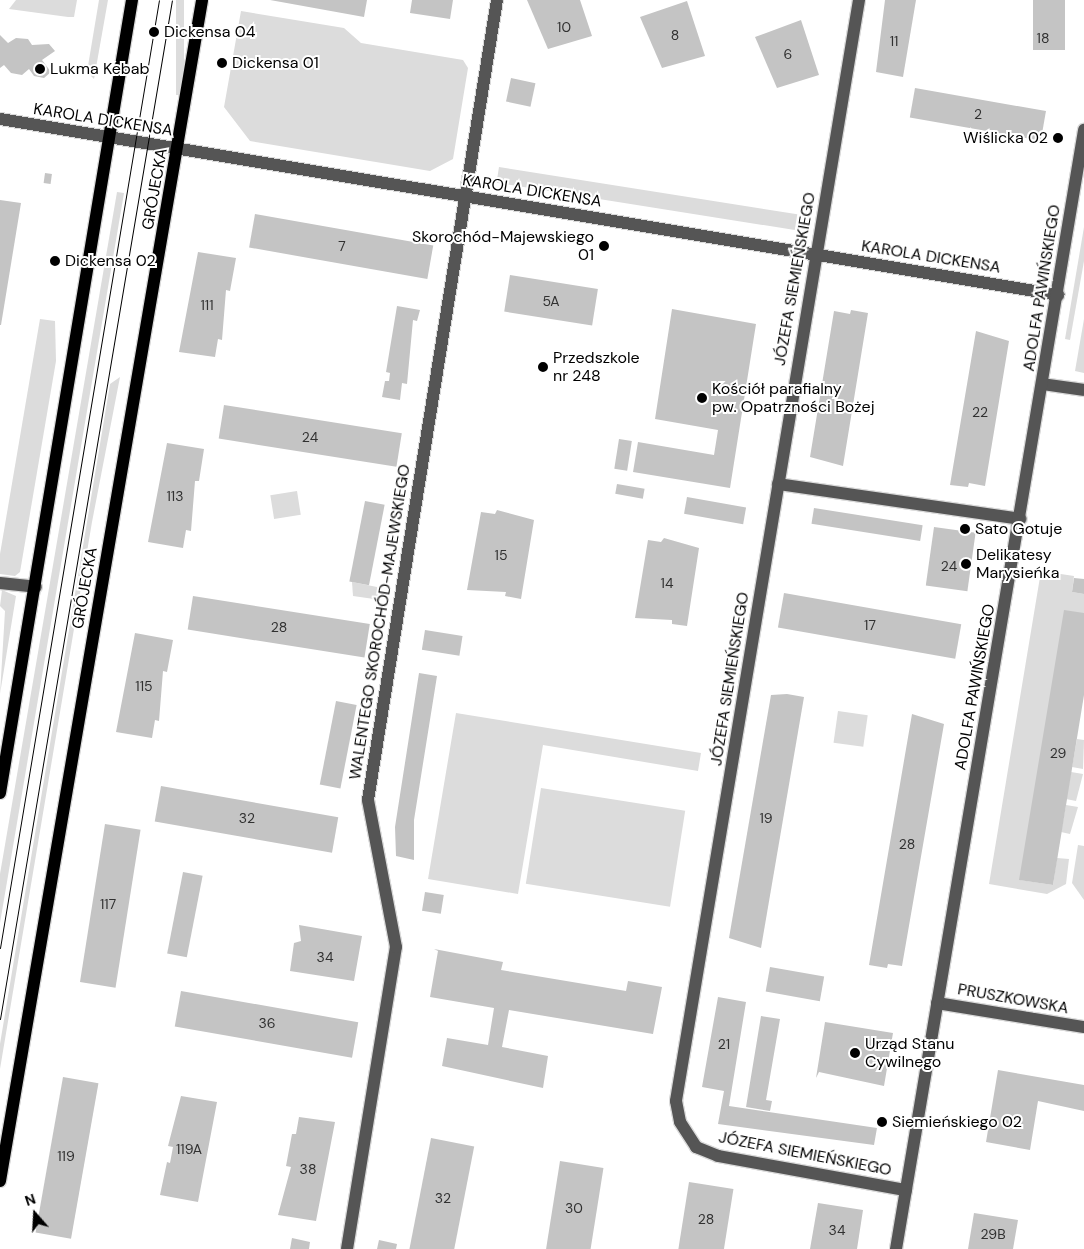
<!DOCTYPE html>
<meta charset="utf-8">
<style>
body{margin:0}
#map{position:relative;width:1084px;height:1249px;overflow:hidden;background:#fff;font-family:"DM Sans",sans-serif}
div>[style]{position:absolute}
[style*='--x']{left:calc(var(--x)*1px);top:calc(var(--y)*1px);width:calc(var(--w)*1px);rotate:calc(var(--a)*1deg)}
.green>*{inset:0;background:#dcdcdc;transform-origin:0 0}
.building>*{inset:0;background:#c4c4c4;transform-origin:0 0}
.roads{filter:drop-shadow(1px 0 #dbdbdb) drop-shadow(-1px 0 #dbdbdb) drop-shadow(0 1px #dbdbdb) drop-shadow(0 -1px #dbdbdb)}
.minor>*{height:12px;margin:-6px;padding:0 6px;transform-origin:6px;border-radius:6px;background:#555}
.major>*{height:12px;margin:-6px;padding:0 6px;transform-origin:6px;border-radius:6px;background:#000}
.tram>*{height:1px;margin:-0.5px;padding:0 0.5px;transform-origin:0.5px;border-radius:0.5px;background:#000}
.dots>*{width:14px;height:14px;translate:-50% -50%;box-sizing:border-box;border:2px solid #fff;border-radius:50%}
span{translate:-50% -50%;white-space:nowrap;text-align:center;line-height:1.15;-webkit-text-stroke:4px #fff;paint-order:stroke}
.number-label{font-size:14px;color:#313131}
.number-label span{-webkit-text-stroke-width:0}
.poi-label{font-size:16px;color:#000}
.left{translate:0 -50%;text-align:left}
.right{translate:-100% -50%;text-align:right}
.street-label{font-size:16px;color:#000}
.north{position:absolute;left:10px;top:1189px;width:50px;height:50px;-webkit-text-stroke:4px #fff;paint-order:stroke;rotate:341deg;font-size:14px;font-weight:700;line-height:20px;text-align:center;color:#000}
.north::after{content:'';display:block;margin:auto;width:18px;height:22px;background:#000;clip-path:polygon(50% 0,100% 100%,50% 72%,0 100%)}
</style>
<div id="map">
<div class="green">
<div style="clip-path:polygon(16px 0,77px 0,74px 17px,68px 17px,9px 9px)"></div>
<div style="clip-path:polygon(99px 0,108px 0,94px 79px,87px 72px)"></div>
<div style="left:176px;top:0;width:8px;height:95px"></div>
<div style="clip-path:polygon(241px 11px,344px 28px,361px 43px,463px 60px,468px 68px,453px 159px,430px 171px,250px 141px,224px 107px)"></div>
<div style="left:499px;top:167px;width:302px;height:16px;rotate:9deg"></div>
<div style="clip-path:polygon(117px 192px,124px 193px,0 923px,0 874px)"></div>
<div style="clip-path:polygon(1084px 227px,1084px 261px,1070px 340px,1065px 339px)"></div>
<div style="clip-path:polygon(40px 319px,55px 321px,56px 361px,20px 572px,15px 576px,0 574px,0 554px)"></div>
<div style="clip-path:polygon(1084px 319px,1084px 373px,1075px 371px)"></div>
<div style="clip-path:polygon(120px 377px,92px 522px,0 1069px,0 1044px,110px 384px)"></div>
<div style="left:297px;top:491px;width:24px;height:27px;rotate:81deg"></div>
<div style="clip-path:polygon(1041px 571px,1074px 576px,1072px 592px,1084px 594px,1084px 613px,1020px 880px,1053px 885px,1057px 858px,1069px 859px,1066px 884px,1047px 894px,989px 884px)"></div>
<div style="clip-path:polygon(352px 582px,377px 587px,380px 595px,374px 599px,353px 596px)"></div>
<div style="clip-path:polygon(2px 590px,16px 596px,0 694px,5px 611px,0 606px)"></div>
<div style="left:838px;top:711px;width:30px;height:32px;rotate:8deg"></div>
<div style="clip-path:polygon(456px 713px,701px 753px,698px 771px,543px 745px,518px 894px,428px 879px)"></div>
<div style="clip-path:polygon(1077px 739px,1084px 740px,1083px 769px,1072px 767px)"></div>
<div style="clip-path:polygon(1071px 772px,1083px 774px,1076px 801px,1066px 799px)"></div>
<div style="left:541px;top:788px;width:146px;height:97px;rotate:9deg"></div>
<div style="clip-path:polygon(1066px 805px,1078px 807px,1070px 834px,1061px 832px)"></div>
<div style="clip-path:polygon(1078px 845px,1084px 846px,1084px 900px,1072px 883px)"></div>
</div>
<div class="building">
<div style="clip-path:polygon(270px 0,367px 0,364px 17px)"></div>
<div style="clip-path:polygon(412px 0,453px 0,450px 19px,410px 13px)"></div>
<div style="clip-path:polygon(527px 0,580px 0,592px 36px,548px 49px)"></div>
<div style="clip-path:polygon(885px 0,916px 0,903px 77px,876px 72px)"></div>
<div style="left:1033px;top:0;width:32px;height:50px"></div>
<div style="clip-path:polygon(687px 1px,705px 56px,662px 68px,640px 17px)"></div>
<div style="clip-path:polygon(801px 20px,819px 75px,777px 88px,755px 37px)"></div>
<div style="clip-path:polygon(0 35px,8px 43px,16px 38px,28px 39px,32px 45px,49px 44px,55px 51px,42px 60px,51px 72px,44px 78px,34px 76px,29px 69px,22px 75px,11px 73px,4px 65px,0 68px)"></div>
<div style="left:511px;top:78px;width:25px;height:24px;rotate:12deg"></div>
<div style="left:915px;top:88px;width:133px;height:30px;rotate:10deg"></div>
<div style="left:45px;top:173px;width:7px;height:10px;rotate:8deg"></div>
<div style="clip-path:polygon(0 200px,21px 203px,1px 325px,0 325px)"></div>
<div style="left:255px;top:214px;width:181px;height:34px;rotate:10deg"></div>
<div style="clip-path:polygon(198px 252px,236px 258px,230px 291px,226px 290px,222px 340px,218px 339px,215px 357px,179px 352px)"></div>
<div style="left:510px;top:275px;width:89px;height:37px;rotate:9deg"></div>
<div style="clip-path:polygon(397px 306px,420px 310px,417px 321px,413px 320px,407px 384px,402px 383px,400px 400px,382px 397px,385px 381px,389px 381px,390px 373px,386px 372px)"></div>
<div style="clip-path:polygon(672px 309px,756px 324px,730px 488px,633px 472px,638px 442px,714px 455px,718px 430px,655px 419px)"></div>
<div style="clip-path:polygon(851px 310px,868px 313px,843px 466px,810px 457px,834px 311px,850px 314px)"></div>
<div style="clip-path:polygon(976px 331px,1009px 341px,985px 486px,969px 483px,968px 487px,950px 485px)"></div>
<div style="left:224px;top:405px;width:180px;height:34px;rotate:9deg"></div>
<div style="left:619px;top:439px;width:13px;height:30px;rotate:9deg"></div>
<div style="clip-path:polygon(167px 443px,204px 449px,199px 481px,195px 481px,191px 531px,186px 530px,183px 548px,148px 542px)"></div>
<div style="left:617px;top:484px;width:28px;height:10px;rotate:10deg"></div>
<div style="left:687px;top:497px;width:60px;height:17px;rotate:10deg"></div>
<div style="left:365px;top:501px;width:20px;height:82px;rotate:11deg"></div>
<div style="left:814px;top:508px;width:110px;height:16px;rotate:9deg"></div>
<div style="clip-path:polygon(497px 510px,534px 520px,521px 599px,505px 596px,506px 592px,467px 590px,481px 512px,495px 514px)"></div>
<div style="left:934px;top:527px;width:42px;height:59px;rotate:8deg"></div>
<div style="clip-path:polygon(664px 538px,699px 548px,687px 626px,672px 624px,672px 620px,635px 618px,648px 540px,661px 542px)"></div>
<div style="clip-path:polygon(1074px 578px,1084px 579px,1084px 594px,1072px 592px)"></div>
<div style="left:784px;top:593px;width:180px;height:35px;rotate:10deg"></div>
<div style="left:193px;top:596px;width:179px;height:34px;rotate:9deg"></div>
<div style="clip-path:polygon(1064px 610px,1084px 613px,1084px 695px,1053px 885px,1019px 880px)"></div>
<div style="left:425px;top:630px;width:38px;height:20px;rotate:9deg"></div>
<div style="clip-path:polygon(135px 633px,173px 640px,167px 672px,163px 671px,159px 721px,155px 720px,152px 738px,116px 732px)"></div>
<div style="clip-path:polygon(419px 673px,437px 676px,414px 820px,414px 860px,396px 856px,395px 827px)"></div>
<div style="clip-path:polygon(787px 694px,804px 697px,761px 948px,729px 938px,771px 695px)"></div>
<div style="left:336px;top:701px;width:21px;height:85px;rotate:11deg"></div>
<div style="clip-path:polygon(912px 714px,944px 724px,902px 966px,888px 964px,887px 968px,869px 965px)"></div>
<div style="left:161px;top:786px;width:180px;height:36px;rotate:10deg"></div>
<div style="left:105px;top:824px;width:36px;height:160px;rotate:9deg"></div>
<div style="left:183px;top:872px;width:20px;height:83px;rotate:11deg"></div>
<div style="left:425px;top:892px;width:19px;height:19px;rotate:9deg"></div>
<div style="clip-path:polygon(299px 925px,362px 936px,354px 981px,290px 971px,294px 943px,301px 941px)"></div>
<div style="clip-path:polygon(434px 949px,503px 962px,501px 970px,626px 991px,628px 981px,662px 987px,653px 1034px,509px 1010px,502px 1047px,548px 1056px,543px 1088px,442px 1066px,447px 1038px,488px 1045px,494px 1008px,430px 997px,438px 951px)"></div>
<div style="left:770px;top:967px;width:55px;height:25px;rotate:10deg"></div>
<div style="left:181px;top:991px;width:180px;height:36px;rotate:10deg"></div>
<div style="clip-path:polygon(718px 997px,746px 1002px,729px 1106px,877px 1128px,874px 1145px,718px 1124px,724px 1091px,702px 1087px)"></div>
<div style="clip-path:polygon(761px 1016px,780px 1019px,766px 1100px,772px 1101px,770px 1111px,746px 1107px)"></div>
<div style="clip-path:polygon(825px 1022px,893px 1033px,884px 1086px,819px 1072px,816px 1078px)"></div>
<div style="clip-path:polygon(998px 1070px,1084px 1085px,1084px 1111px,1038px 1101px,1030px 1150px,986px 1142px)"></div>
<div style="left:63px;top:1077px;width:36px;height:158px;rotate:10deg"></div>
<div style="clip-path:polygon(181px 1096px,217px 1102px,198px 1202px,160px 1195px,167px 1162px,170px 1163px,173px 1147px,168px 1146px)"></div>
<div style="clip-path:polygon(299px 1117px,335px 1122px,316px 1221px,278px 1215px,291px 1167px,286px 1166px,292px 1134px,296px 1134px)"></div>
<div style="left:431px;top:1138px;width:44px;height:113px;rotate:11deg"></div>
<div style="left:560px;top:1161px;width:44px;height:89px;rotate:9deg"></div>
<div style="left:689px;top:1182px;width:45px;height:68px;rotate:9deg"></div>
<div style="clip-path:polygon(818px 1203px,863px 1210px,857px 1249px,810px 1249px)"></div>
<div style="clip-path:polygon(974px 1213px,1018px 1220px,1013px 1249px,968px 1249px)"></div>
<div style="clip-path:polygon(292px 1238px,310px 1242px,309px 1249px,290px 1249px)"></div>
<div style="clip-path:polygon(379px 1240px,397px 1244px,396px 1249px,377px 1249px)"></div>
</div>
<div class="roads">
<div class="minor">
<div style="--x:859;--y:0;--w:1116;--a:99.44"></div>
<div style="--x:676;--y:1101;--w:21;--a:79"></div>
<div style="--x:680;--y:1122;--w:30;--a:57"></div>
<div style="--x:696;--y:1147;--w:24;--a:22"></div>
<div style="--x:718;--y:1156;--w:191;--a:10.3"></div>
<div style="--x:0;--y:119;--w:1073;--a:9.44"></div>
<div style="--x:1042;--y:384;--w:42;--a:8.1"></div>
<div style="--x:778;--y:484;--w:245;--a:8.2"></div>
<div style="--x:0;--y:583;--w:36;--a:6"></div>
<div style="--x:937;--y:1003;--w:149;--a:9.3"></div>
<div style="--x:347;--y:1249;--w:306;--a:-80.8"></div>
<div style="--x:396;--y:947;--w:150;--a:-100.8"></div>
<div style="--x:368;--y:800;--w:810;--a:-80.84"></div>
<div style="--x:896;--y:1249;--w:1135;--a:-80.46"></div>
</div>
<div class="major">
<div style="--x:0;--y:793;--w:804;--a:-80.55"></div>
<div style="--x:0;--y:1181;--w:1198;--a:-80.29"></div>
</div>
</div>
<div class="tram">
<div style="--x:0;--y:948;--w:961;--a:-80.48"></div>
<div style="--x:0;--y:1019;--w:1033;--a:-80.42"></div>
</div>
<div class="dots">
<div style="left:154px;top:32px;background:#000"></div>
<div style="left:222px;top:63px;background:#000"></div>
<div style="left:40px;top:69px;background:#000"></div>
<div style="left:1058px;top:138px;background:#000"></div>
<div style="left:604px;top:246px;background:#000"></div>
<div style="left:55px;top:261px;background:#000"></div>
<div style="left:543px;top:367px;background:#000"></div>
<div style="left:702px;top:398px;background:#000"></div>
<div style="left:965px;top:529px;background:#000"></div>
<div style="left:966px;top:564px;background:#000"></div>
<div style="left:855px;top:1053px;background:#000"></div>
<div style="left:882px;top:1122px;background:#000"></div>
</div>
<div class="number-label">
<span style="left:564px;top:27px">10</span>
<span style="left:675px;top:35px">8</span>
<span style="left:1043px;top:38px">18</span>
<span style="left:894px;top:41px">11</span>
<span style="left:788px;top:54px">6</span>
<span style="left:978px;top:114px">2</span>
<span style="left:342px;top:246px">7</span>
<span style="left:551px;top:301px">5A</span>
<span style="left:207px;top:305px">111</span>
<span style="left:980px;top:412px">22</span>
<span style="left:310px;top:437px">24</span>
<span style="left:175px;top:496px">113</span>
<span style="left:501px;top:555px">15</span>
<span style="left:949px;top:566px">24</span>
<span style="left:667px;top:583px">14</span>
<span style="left:870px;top:625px">17</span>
<span style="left:279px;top:627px">28</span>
<span style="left:144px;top:686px">115</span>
<span style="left:1058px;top:753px">29</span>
<span style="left:247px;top:818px">32</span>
<span style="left:766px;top:818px">19</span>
<span style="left:907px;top:844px">28</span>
<span style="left:108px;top:904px">117</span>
<span style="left:325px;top:957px">34</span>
<span style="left:267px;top:1023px">36</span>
<span style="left:724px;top:1044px">21</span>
<span style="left:189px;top:1149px">119A</span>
<span style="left:66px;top:1156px">119</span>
<span style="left:308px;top:1169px">38</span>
<span style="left:443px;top:1198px">32</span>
<span style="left:574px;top:1208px">30</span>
<span style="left:706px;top:1219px">28</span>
<span style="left:837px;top:1230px">34</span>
<span style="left:993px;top:1234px">29B</span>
</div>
<div class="poi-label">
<span class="left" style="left:164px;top:32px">Dickensa 04</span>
<span class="left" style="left:232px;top:63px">Dickensa 01</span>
<span class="left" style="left:50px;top:69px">Lukma Kebab</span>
<span class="right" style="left:1048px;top:138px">Wiślicka 02</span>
<span class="right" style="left:594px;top:246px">Skorochód-Majewskiego<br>01</span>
<span class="left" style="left:65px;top:261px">Dickensa 02</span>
<span class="left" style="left:553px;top:367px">Przedszkole<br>nr 248</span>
<span class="left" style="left:712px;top:398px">Kościół parafialny<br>pw. Opatrzności Bożej</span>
<span class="left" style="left:975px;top:529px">Sato Gotuje</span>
<span class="left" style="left:976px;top:564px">Delikatesy<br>Marysieńka</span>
<span class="left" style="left:865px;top:1053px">Urząd Stanu<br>Cywilnego</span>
<span class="left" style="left:892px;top:1122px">Siemieńskiego 02</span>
</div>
<div class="street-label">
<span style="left:103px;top:120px;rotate:9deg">KAROLA DICKENSA</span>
<span style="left:155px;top:189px;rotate:-80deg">GRÓJECKA</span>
<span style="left:532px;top:191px;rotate:9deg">KAROLA DICKENSA</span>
<span style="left:931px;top:257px;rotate:9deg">KAROLA DICKENSA</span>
<span style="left:795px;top:279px;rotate:-80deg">JÓZEFA SIEMIEŃSKIEGO</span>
<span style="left:1042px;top:288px;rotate:-81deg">ADOLFA PAWIŃSKIEGO</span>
<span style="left:85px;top:588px;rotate:-80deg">GRÓJECKA</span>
<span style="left:380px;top:622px;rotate:-81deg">WALENTEGO SKOROCHÓD-MAJEWSKIEGO</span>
<span style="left:730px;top:679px;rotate:-81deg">JÓZEFA SIEMIEŃSKIEGO</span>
<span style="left:975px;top:687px;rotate:-80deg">ADOLFA PAWIŃSKIEGO</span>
<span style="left:1013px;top:999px;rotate:10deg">PRUSZKOWSKA</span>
<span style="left:805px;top:1154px;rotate:11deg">JÓZEFA SIEMIEŃSKIEGO</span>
</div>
<div class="north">N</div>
</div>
